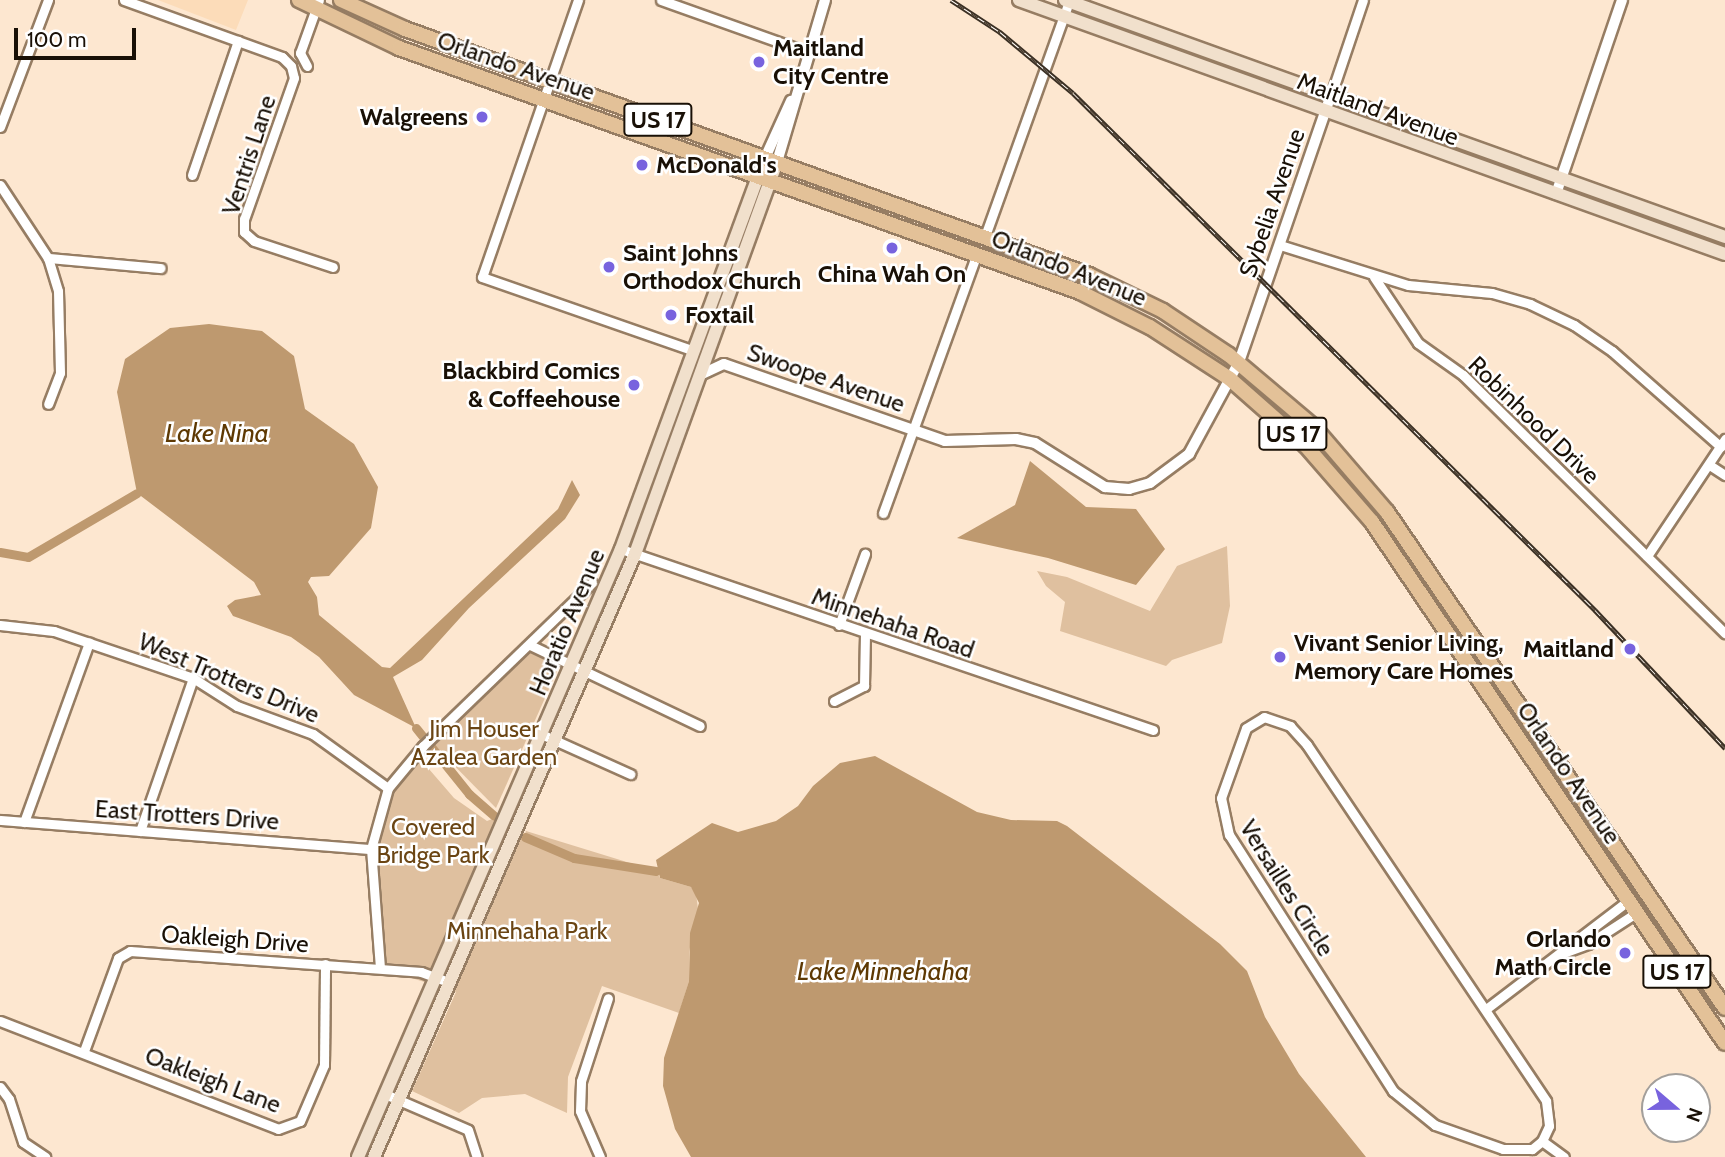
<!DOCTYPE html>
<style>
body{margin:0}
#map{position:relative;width:1725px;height:1157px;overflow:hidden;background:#fde7d0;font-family:Cabin,sans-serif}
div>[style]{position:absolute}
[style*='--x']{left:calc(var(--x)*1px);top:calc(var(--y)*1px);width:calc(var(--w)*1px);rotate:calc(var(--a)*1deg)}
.built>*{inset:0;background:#fcdcb9}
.green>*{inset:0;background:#dfc09f}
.water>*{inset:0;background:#be996f}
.canal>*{height:9px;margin:-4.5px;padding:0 4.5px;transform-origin:4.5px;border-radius:4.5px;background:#be996f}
.roads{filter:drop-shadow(2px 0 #967d63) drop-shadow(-2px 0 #967d63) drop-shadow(0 2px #967d63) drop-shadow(0 -2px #967d63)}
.minor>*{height:9px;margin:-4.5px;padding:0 4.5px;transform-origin:4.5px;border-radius:4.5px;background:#fff}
.tertiary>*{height:10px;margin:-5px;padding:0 5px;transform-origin:5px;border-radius:5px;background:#fff}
.secondary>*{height:12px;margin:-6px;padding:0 6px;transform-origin:6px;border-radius:6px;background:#f1e0cc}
.primary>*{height:14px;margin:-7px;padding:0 7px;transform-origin:7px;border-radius:7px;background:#e3c198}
.rail>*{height:5px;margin-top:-2.5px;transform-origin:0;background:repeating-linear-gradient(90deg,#fff 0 8px,#3b3024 0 16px);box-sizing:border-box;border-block:2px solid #3b3024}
.dots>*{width:19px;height:19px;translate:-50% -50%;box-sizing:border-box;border:4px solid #fff;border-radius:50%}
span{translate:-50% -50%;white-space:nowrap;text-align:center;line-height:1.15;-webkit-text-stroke:5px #fff;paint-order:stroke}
.shield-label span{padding:2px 5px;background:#fff;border:2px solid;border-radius:5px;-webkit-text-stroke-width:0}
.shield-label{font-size:23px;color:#191006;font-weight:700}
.poi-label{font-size:24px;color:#191006;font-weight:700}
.left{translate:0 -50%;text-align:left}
.right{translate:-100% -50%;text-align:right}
.street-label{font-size:24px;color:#191006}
.park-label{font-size:24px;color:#6b4513}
.water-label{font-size:26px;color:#5e3903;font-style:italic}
.north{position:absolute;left:1641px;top:1073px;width:70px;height:70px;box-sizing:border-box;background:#fff;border:2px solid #a39f9b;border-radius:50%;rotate:110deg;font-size:19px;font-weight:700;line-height:28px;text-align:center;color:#191006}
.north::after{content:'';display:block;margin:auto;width:24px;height:32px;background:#7863de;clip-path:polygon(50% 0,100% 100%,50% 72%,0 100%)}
.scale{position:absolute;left:14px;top:28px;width:122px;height:32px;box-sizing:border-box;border:4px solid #191006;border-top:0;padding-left:9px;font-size:21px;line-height:24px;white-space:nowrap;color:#191006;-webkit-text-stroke:5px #fff;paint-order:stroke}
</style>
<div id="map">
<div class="built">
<div style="clip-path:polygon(158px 0,248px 0,236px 30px)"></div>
</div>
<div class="green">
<div style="clip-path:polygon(1227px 546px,1230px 606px,1222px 643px,1172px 660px,1166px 666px,1060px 631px,1065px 602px,1046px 586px,1037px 571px,1067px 577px,1150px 611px,1177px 566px)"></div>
<div style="clip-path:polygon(530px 649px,561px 662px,496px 808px,431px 742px)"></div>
<div style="clip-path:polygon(416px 754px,454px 798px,487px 821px,492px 819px,524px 837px,526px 831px,656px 871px,660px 878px,691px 887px,696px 893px,698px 909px,689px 952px,689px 981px,679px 1013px,602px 986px,568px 1077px,567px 1113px,525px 1094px,482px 1098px,459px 1113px,412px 1091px,456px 992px,380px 968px,371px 860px,382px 800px)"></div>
</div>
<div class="water">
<div style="clip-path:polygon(209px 324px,262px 331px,294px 356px,305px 409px,354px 444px,378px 487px,371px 528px,329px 576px,311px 577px,308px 582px,317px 597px,319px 615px,382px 667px,390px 668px,558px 509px,572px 480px,580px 495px,565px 519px,469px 608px,422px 660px,393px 677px,416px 728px,354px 695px,319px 657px,291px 637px,233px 616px,227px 606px,235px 600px,261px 595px,254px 582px,137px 493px,117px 392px,125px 359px,170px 328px)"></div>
<div style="clip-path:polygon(1030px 461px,1086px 507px,1136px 509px,1165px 549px,1136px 585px,1048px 558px,957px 538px,1015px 505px)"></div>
<div style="clip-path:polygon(875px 756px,977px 812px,1011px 820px,1057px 821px,1067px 826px,1220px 944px,1247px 971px,1265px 1017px,1299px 1074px,1366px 1157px,691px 1157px,675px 1129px,663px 1086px,664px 1058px,689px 981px,690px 933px,699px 903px,691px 887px,660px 878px,656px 860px,712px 823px,738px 832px,776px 821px,798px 806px,813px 786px,840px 763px)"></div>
</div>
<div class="canal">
<div style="--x:0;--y:552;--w:28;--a:10"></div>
<div style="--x:28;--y:557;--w:126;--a:-30.4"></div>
<div style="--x:416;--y:728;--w:85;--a:51.2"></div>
<div style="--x:469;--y:794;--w:33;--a:41"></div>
<div style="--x:525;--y:837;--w:53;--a:23.2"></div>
<div style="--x:574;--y:858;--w:83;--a:9"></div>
</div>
<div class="roads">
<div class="minor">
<div style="--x:124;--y:0;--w:168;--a:19.8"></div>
<div style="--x:282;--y:57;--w:13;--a:45"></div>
<div style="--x:291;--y:66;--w:12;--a:76"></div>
<div style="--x:294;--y:78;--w:150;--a:109.5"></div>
<div style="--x:244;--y:219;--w:13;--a:90"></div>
<div style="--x:244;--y:232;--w:13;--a:42"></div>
<div style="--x:254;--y:241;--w:83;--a:18.2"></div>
<div style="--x:578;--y:0;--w:293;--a:109.1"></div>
<div style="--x:482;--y:277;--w:222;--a:19.2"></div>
<div style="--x:661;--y:0;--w:155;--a:19.6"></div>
<div style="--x:307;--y:66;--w:15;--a:-118"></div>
<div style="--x:300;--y:53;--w:56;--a:-70.3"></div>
<div style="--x:1330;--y:98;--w:103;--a:-71.4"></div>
<div style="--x:0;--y:127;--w:136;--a:-69.3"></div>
<div style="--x:192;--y:175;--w:142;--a:-71.1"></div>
<div style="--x:0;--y:185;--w:87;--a:56.7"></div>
<div style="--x:48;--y:258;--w:34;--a:73"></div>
<div style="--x:58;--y:291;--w:82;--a:88.6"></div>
<div style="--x:60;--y:373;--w:33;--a:111"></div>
<div style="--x:985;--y:236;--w:250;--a:-70.3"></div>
<div style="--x:1280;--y:245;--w:134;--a:17.4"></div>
<div style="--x:1408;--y:285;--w:84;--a:5.4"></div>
<div style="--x:1492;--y:293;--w:40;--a:16"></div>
<div style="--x:1530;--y:304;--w:49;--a:25.5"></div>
<div style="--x:1574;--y:325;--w:46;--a:34.4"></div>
<div style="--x:1612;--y:351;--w:145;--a:41.4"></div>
<div style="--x:48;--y:258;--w:113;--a:5.1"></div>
<div style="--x:1374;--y:277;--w:79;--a:56.3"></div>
<div style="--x:1418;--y:343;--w:55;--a:35.4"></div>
<div style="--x:1463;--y:375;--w:368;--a:44.6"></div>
<div style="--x:1711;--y:466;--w:17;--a:33"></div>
<div style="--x:883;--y:513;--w:276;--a:-70.1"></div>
<div style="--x:621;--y:549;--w:562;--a:18.79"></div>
<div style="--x:1647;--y:556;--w:141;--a:-56.3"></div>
<div style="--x:0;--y:625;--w:54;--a:6.3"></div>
<div style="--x:54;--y:631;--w:147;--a:18.7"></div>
<div style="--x:193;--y:678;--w:52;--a:32.5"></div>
<div style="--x:237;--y:706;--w:81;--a:20.2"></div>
<div style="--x:313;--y:734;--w:92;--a:35.8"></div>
<div style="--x:839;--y:625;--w:76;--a:-69.9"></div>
<div style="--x:530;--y:645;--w:188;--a:25.5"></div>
<div style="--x:834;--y:701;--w:34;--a:-27"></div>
<div style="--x:864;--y:686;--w:51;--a:-88.9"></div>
<div style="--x:1264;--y:717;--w:28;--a:19"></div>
<div style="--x:1290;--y:726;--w:25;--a:48"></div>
<div style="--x:1307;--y:745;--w:429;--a:56.1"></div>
<div style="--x:1546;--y:1101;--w:25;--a:83"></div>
<div style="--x:1549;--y:1126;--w:17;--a:115"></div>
<div style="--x:1542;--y:1141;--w:13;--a:141"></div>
<div style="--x:1532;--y:1149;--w:29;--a:180"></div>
<div style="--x:1503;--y:1149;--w:72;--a:-160.6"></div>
<div style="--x:1435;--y:1125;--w:54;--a:-141"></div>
<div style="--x:1393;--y:1091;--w:304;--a:-122.6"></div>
<div style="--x:1229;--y:835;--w:38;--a:-102"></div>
<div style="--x:1221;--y:798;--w:74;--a:-70.3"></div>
<div style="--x:1246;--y:728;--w:21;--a:-31"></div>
<div style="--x:541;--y:734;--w:98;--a:24.2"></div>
<div style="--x:0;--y:820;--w:372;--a:4.5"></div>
<div style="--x:24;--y:822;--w:191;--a:-70.1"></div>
<div style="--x:140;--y:831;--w:162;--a:-70.9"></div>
<div style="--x:1563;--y:953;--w:27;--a:-20"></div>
<div style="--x:1588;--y:944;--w:57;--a:-32.9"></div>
<div style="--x:380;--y:968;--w:119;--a:-94.3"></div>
<div style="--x:371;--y:849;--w:63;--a:-74.4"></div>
<div style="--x:388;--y:788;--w:55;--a:-50.2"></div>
<div style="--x:423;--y:746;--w:235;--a:-44"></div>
<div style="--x:1486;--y:1009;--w:178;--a:-37.3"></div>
<div style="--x:0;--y:1021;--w:298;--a:21.2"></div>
<div style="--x:278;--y:1129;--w:23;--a:-20"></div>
<div style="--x:300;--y:1121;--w:61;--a:-66.8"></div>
<div style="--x:324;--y:1065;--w:101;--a:-89.4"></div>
<div style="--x:84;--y:1051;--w:99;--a:-69.9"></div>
<div style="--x:118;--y:958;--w:14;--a:-30"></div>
<div style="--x:130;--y:951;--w:292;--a:4.1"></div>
<div style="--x:421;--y:972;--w:30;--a:20"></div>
<div style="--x:0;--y:1087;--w:15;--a:53"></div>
<div style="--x:9;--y:1099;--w:45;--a:72"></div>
<div style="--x:23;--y:1142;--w:27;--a:34"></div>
<div style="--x:385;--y:1094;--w:90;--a:23.4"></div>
<div style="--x:468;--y:1130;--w:28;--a:72"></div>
<div style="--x:1542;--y:1141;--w:27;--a:36"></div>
<div style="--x:600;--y:1157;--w:50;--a:-113.5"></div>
<div style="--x:580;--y:1111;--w:30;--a:-88"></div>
<div style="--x:581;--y:1081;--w:87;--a:-72"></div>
</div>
<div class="tertiary">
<div style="--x:765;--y:158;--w:63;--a:-65.5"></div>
<div style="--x:777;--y:162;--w:169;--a:-73.5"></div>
<div style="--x:1556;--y:194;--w:205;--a:-71.2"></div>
<div style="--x:700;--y:375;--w:26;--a:-25"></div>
<div style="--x:724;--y:364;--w:234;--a:19.2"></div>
<div style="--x:945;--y:441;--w:71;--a:-1.6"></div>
<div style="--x:1016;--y:439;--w:19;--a:12"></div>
<div style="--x:1035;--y:443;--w:83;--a:32.2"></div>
<div style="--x:1105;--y:487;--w:24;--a:5"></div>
<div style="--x:1129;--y:489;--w:22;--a:-16"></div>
<div style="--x:1150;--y:483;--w:49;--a:-36.6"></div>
<div style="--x:1189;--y:454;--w:105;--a:-61.5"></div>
<div style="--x:1239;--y:362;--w:279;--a:-71"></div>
</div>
<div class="secondary">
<div style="--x:1019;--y:0;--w:750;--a:19.79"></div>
<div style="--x:1065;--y:0;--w:701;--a:19.75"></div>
<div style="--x:358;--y:1157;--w:662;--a:-66.61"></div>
<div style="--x:621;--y:549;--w:417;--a:-69.8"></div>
<div style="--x:374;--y:1157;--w:657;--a:-66.6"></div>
<div style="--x:635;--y:554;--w:417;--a:-70.1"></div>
</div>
<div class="primary">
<div style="--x:299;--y:0;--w:111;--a:25.6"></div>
<div style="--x:399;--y:48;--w:723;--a:19.71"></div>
<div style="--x:1080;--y:292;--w:78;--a:26.6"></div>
<div style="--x:1150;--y:327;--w:95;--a:33"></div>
<div style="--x:1230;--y:379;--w:101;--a:41.4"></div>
<div style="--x:1306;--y:446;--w:101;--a:49"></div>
<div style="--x:1372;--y:522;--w:629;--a:55.88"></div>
<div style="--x:341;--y:0;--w:70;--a:24.4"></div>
<div style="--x:405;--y:29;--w:727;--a:19.78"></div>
<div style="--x:1089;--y:275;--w:82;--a:25.9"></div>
<div style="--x:1163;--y:311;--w:79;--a:33.7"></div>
<div style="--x:1229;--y:355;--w:110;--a:40.2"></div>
<div style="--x:1313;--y:426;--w:113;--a:49.3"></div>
<div style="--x:1387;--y:512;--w:600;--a:55.73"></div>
</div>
</div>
<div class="rail">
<div style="--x:951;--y:0;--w:59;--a:33.1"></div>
<div style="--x:1000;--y:32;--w:95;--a:39.9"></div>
<div style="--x:1073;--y:93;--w:735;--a:44.72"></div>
<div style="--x:1595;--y:610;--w:190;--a:46.7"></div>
</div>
<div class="dots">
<div style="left:759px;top:62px;background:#7863de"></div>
<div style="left:482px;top:117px;background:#7863de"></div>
<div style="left:642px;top:165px;background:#7863de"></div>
<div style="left:892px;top:248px;background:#7863de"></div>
<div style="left:609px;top:267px;background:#7863de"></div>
<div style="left:671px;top:315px;background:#7863de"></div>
<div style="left:634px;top:385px;background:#7863de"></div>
<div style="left:1630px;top:649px;background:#7863de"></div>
<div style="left:1280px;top:657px;background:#7863de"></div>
<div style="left:1625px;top:953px;background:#7863de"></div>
</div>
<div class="shield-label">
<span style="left:658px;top:120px">US 17</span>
<span style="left:1293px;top:434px">US 17</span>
<span style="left:1677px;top:972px">US 17</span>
</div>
<div class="poi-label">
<span class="left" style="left:773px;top:62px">Maitland<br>City Centre</span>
<span class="right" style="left:468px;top:117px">Walgreens</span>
<span class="left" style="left:656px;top:165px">McDonald's</span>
<span class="left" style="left:623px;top:267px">Saint Johns<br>Orthodox Church</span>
<span style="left:892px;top:274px">China Wah On</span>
<span class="left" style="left:685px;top:315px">Foxtail</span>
<span class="right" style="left:620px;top:385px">Blackbird Comics<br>&amp; Coffeehouse</span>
<span class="left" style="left:1294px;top:657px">Vivant Senior Living,<br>Memory Care Homes</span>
<span class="right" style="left:1614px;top:649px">Maitland</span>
<span class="right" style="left:1611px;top:953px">Orlando<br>Math Circle</span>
</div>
<div class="street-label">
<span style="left:516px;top:66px;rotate:19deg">Orlando Avenue</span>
<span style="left:1378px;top:109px;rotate:20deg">Maitland Avenue</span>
<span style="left:249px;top:155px;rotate:-72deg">Ventris Lane</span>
<span style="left:1272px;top:203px;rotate:-71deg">Sybelia Avenue</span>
<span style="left:1069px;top:268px;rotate:22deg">Orlando Avenue</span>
<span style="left:826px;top:378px;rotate:19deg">Swoope Avenue</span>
<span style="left:1534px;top:420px;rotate:44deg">Robinhood Drive</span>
<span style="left:567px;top:622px;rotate:-67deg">Horatio Avenue</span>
<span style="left:893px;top:623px;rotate:19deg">Minnehaha Road</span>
<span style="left:229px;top:678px;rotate:23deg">West Trotters Drive</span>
<span style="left:1569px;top:773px;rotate:56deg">Orlando Avenue</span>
<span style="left:187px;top:815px;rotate:4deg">East Trotters Drive</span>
<span style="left:1287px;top:888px;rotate:58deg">Versailles Circle</span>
<span style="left:235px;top:939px;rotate:4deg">Oakleigh Drive</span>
<span style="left:213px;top:1080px;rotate:21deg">Oakleigh Lane</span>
</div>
<div class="park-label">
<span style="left:484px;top:743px">Jim Houser<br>Azalea Garden</span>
<span style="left:433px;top:841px">Covered<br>Bridge Park</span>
<span style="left:527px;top:931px">Minnehaha Park</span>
</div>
<div class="water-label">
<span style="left:217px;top:434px">Lake Nina</span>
<span style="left:883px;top:972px">Lake Minnehaha</span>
</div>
<div class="north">N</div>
<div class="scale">100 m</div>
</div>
